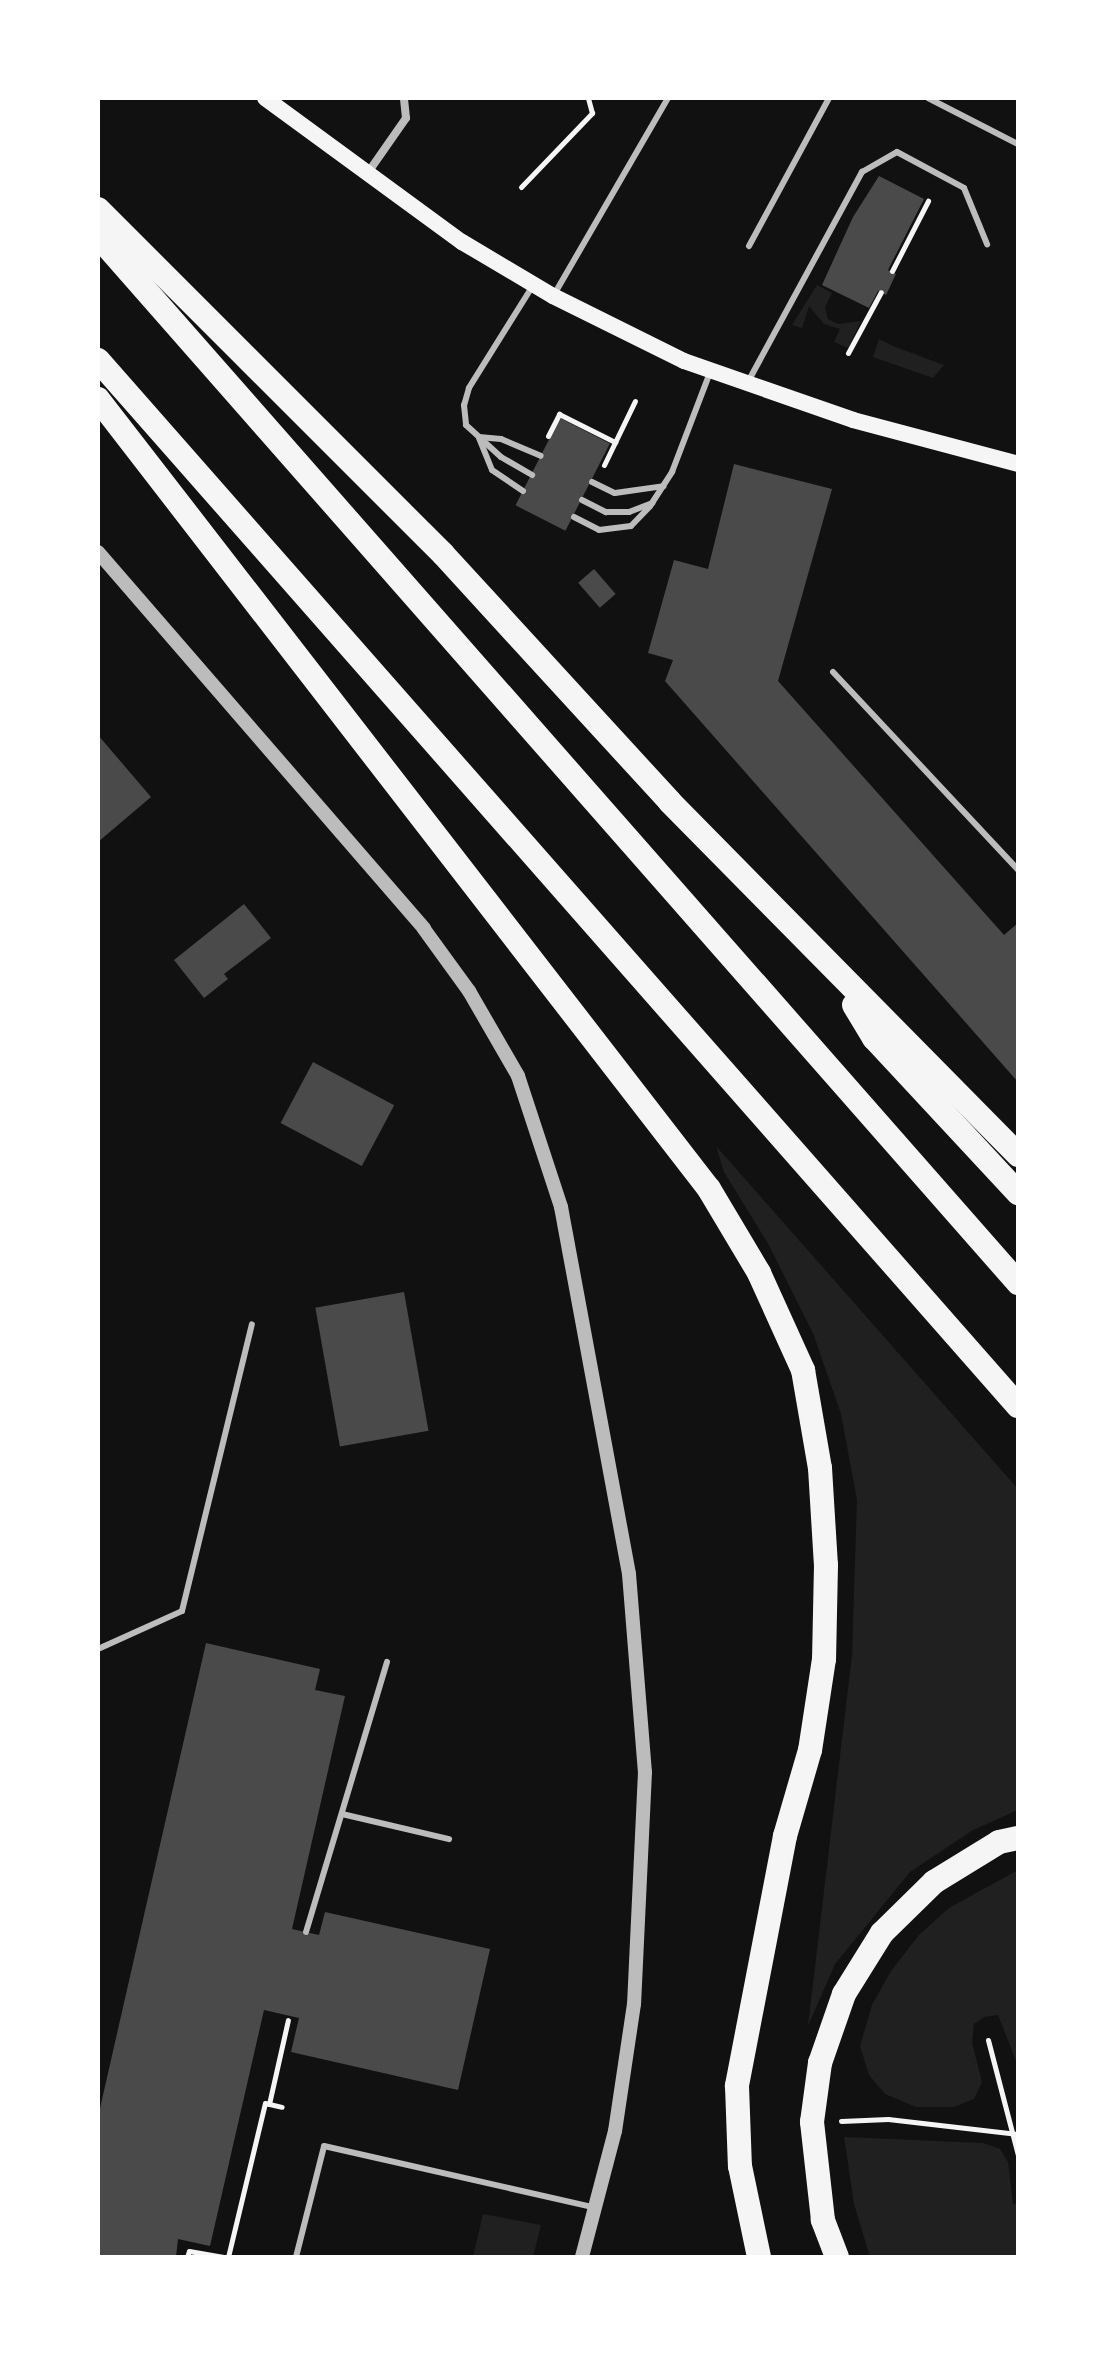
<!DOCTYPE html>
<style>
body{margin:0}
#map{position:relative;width:1116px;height:2355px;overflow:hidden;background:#111;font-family:Rubik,sans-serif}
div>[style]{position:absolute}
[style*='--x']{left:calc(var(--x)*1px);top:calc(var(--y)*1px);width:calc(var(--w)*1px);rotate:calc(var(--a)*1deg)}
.green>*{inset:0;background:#202020}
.building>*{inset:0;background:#4a4a4a;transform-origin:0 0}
.path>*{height:5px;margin:-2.5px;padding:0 2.5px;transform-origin:2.5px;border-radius:2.5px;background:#f5f5f5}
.service>*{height:6px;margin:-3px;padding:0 3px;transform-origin:3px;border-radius:3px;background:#bcbcbc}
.minor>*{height:8px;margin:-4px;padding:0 4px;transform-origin:4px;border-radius:4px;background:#bcbcbc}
.tertiary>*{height:14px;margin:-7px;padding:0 7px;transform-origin:7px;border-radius:7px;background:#bcbcbc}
.secondary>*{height:16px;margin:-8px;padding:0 8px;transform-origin:8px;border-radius:8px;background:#f5f5f5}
.motorway>*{height:24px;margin:-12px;padding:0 12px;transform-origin:12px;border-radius:12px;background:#f5f5f5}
span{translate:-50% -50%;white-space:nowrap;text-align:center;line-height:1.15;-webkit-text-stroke:8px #fff;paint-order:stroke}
.frame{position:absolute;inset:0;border:100px solid #fff;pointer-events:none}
</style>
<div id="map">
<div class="green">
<div style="clip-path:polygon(817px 285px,832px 293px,825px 307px,828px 319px,838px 324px,861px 321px,848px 348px,834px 342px,840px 329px,824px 324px,809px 306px,802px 328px,792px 325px)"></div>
<div style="clip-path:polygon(879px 339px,893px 346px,944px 365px,933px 378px,873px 357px)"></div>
<div style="clip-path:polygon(716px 1146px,1018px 1489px,1018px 1810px,973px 1830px,910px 1872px,835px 1964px,808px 2026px,852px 1655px,857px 1500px,841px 1414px,813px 1333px,769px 1245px,724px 1172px)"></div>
<div style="clip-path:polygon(1018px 1870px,1018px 2066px,998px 2015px,984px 2017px,974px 2024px,972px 2043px,982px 2082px,974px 2099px,954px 2107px,916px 2107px,885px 2094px,869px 2075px,860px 2046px,872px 2005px,891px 1971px,919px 1935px,949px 1908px)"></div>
<div style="clip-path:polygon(844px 2137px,983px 2143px,1000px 2149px,1008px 2162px,1013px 2204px,1018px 2204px,1018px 2257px,870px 2257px,854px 2204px)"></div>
<div style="clip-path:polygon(483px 2214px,541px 2225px,533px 2257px,473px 2257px)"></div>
</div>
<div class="building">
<div style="clip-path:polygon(879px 176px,924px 199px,888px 270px,896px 274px,886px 295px,878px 291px,869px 308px,822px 285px,853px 217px)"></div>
<div style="left:560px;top:418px;width:56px;height:98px;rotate:27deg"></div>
<div style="clip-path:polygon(734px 464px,832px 489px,778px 681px,1004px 935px,1018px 923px,1018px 1082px,665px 681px,673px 660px,648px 653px,674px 560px,708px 569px)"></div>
<div style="left:594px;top:569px;width:33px;height:21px;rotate:49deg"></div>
<div style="clip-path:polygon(98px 735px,151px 797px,98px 842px)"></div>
<div style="clip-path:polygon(244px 904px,271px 938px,224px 974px,228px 979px,204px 998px,174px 960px)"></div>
<div style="left:313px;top:1062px;width:92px;height:69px;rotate:28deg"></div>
<div style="left:404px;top:1292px;width:141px;height:90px;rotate:80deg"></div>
<div style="clip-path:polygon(206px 1643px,320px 1669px,315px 1690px,345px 1696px,292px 1929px,319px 1935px,325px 1912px,490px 1949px,458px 2090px,291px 2052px,299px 2018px,264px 2010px,210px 2246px,178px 2239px,176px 2257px,98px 2257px,98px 2117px)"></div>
</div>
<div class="path">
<div style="--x:521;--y:187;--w:103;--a:-46.2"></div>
<div style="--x:592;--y:113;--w:16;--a:-105"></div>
<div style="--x:892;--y:271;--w:79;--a:-62.8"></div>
<div style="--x:848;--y:353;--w:69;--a:-61.6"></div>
<div style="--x:548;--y:436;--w:25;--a:-63"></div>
<div style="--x:559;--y:414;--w:63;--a:26.6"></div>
<div style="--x:604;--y:465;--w:71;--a:-64.2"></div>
<div style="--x:988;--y:2040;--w:119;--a:75.4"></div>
<div style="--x:269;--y:2104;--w:86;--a:-77.3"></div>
<div style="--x:841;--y:2121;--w:47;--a:-2.4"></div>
<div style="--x:888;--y:2119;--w:131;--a:6.6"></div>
<div style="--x:187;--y:2257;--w:6;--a:-72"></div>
<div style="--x:189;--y:2251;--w:35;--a:10"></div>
<div style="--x:228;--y:2257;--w:158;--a:-76.5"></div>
<div style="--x:265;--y:2103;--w:17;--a:13"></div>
</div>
<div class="service">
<div style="--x:928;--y:98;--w:101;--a:27.1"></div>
<div style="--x:749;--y:246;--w:168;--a:-61.6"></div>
<div style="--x:532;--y:287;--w:119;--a:122"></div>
<div style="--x:469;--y:388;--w:18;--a:106"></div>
<div style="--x:464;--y:405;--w:20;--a:84"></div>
<div style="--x:466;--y:425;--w:47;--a:42.4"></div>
<div style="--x:501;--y:457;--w:36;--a:30"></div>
<div style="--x:555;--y:293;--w:225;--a:-59.9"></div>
<div style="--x:749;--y:380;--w:237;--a:-61.5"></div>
<div style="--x:862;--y:172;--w:40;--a:-29.7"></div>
<div style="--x:897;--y:152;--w:76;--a:28.2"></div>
<div style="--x:964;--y:188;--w:61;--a:67.7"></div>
<div style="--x:592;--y:482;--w:25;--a:26"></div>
<div style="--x:615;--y:493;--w:49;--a:-8.1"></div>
<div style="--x:523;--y:491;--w:37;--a:-146"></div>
<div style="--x:492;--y:470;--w:35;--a:-112"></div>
<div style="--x:479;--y:437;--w:22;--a:5"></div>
<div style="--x:501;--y:439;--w:43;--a:23"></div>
<div style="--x:582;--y:500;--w:27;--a:27"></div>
<div style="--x:606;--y:512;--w:23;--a:0"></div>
<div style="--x:629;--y:512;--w:25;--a:-21"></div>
<div style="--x:652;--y:503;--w:37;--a:-57"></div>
<div style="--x:672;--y:472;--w:109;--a:-69.1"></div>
<div style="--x:574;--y:517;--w:28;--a:27"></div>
<div style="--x:599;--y:530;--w:32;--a:-7"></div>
<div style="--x:631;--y:526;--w:28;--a:-46"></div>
<div style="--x:833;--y:672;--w:271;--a:46.9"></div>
<div style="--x:98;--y:1649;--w:92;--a:-24.3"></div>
<div style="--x:182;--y:1611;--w:295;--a:-76.3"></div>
<div style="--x:342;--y:1814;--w:110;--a:13.2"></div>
<div style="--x:306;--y:1932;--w:282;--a:-73.3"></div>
<div style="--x:296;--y:2257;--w:114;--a:-75.8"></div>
<div style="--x:324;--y:2146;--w:279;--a:12.8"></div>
</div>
<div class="minor">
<div style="--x:367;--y:174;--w:68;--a:-55.1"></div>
<div style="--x:406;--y:118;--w:20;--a:-96"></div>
</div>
<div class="tertiary">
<div style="--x:98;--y:552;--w:498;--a:49.1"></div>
<div style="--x:424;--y:929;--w:77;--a:54"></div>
<div style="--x:469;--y:991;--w:98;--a:60"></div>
<div style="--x:518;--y:1076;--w:138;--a:71.8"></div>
<div style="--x:561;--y:1207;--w:373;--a:79.5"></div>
<div style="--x:629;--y:1574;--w:199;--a:85.4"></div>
<div style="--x:645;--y:1772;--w:232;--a:92.7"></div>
<div style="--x:634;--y:2004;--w:128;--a:98.5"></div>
<div style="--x:615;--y:2131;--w:130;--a:104.7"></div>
</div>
<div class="secondary">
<div style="--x:265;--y:98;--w:244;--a:36.2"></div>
<div style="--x:462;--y:242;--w:106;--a:30.7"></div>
<div style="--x:553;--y:296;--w:146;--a:26.4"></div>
<div style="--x:684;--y:361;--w:179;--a:19.2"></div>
<div style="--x:853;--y:420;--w:171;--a:14.9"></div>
</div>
<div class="motorway">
<div style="--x:98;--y:209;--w:488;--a:45"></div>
<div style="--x:443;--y:554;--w:336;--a:47.5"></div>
<div style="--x:670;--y:802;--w:496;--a:45.4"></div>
<div style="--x:98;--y:236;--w:1394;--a:48.69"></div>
<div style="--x:98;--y:360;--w:1393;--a:48.67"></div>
<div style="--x:98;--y:399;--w:999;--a:52.28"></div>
<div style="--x:709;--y:1189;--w:98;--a:59.2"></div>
<div style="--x:759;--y:1273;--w:107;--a:65.6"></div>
<div style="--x:803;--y:1370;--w:99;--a:80.2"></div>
<div style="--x:820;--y:1468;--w:97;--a:86.5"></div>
<div style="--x:826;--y:1565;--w:94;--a:91.2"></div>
<div style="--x:824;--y:1659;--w:92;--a:98.7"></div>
<div style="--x:810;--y:1750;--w:90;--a:106.2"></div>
<div style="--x:785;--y:1836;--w:255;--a:100.9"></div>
<div style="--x:737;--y:2086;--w:80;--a:87.9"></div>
<div style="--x:740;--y:2166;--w:93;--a:78.2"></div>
<div style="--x:854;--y:1005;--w:39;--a:59"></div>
<div style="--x:874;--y:1038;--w:212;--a:47.1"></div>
<div style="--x:837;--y:2257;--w:40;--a:-111"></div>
<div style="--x:823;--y:2220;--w:99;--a:-96.4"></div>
<div style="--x:812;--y:2122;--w:60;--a:-82.3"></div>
<div style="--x:820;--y:2063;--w:73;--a:-70.8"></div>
<div style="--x:844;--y:1994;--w:72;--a:-58.1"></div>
<div style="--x:882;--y:1933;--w:73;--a:-44.4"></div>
<div style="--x:934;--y:1882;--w:76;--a:-31.6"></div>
<div style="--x:999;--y:1842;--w:19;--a:-12"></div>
</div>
<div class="frame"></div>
</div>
